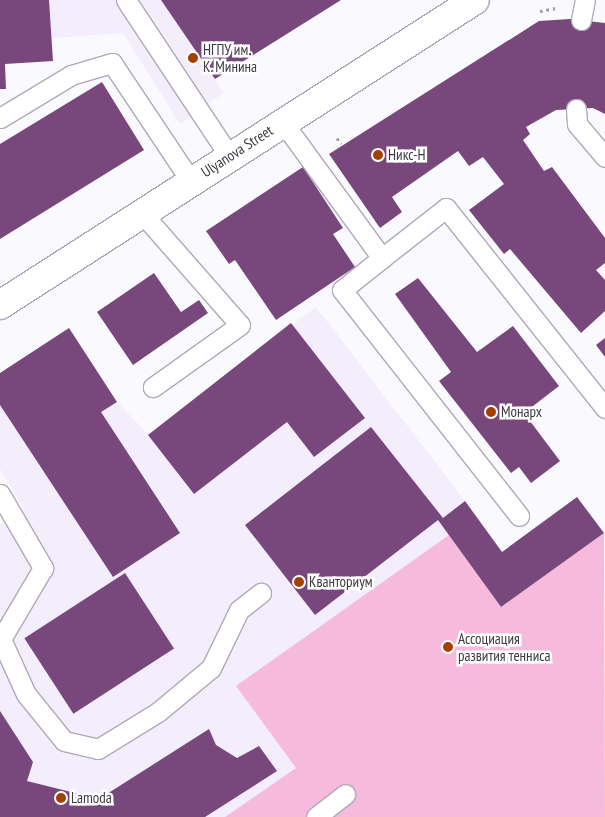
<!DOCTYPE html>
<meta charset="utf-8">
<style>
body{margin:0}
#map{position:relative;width:605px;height:817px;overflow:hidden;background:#faf9fd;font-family:"PT Sans Narrow",sans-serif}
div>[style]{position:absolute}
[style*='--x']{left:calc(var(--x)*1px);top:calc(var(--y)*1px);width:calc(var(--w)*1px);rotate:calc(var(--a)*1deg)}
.built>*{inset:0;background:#f3edfc}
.green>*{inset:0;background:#f6bbdc}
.building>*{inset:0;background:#78487c;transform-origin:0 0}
.path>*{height:3px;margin-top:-1.5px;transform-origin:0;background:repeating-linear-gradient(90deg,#9c9a9f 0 2.5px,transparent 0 6.5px)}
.roads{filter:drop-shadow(1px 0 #afa9b9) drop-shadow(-1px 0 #afa9b9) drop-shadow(0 1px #afa9b9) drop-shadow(0 -1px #afa9b9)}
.service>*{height:19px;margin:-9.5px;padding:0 9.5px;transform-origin:9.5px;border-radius:9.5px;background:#fff}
.tertiary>*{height:28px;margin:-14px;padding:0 14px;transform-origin:14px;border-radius:14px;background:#fff}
.dots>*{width:14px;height:14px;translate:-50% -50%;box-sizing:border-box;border:2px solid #fff;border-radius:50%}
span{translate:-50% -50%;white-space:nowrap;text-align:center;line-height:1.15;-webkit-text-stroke:5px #fff;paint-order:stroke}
.poi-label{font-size:15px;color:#3d3a41}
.left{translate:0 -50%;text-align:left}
.street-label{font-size:15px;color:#3d3a41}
</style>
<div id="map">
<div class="built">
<div style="clip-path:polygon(49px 0,341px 0,215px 79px,223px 93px,180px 124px,123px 33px,51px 38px)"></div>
<div style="clip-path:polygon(316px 307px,465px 501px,439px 521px,449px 535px,237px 686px,296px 768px,225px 817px,0 817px,0 524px,24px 509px,0 469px,0 373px,69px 328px,117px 402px,148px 434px)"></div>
</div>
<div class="green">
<div style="clip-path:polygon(604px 533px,605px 817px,225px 817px,296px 768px,236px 686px,449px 535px,501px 607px)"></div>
</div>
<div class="building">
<div style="clip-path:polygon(0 0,49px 0,53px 61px,5px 64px,6px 89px,0 89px)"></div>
<div style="clip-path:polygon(161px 0,341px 0,215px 79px)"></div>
<div style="clip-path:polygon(570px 19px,605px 23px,605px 114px,593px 108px,556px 110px,526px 127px,530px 134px,523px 140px,544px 171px,552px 167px,605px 238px,605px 263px,596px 270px,605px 280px,605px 311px,581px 333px,510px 249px,504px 254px,469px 210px,504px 184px,483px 157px,469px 166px,458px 151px,392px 197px,402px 212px,380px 228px,329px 154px,539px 21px)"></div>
<div style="clip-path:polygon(102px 82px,144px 150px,0 239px,0 144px)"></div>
<div style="clip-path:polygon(303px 167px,343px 228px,333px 234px,355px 267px,276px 320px,235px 260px,229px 264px,206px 231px)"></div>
<div style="clip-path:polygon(154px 273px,181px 312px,199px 300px,208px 313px,133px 365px,97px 312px)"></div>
<div style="clip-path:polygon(418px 278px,477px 352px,513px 326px,559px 386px,524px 413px,560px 461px,531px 483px,519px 467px,511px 473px,439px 381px,451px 372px,395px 294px)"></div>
<div style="clip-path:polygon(291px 323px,365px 418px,314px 457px,287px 422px,194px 494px,148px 435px)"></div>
<div style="clip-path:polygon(69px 328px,117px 402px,101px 412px,180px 533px,113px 577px,0 405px,0 373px)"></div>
<div style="clip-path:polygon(605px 338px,605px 357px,596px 345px)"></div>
<div style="clip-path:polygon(371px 427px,443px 518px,465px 501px,502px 552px,577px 497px,604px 533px,501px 607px,438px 520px,315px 615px,245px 525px)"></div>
<div style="left:125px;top:573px;width:90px;height:120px;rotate:57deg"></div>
<div style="clip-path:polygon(0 711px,33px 762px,27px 781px,99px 799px,209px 729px,216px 745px,237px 758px,259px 746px,277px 771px,205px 817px,0 817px)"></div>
</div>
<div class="path">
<div style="--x:540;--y:11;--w:17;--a:-10"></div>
<div style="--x:337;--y:138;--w:7;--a:56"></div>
</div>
<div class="roads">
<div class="service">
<div style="--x:126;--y:0;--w:188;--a:56.5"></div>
<div style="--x:581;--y:20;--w:20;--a:-79"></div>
<div style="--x:576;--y:109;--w:15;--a:86"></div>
<div style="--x:577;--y:124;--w:43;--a:49.7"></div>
<div style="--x:0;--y:118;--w:83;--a:-31.2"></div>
<div style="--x:71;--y:75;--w:43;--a:-16.3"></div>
<div style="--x:112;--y:63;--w:141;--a:56.3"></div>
<div style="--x:282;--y:121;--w:170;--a:53.9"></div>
<div style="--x:382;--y:258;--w:51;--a:141.3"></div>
<div style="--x:342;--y:290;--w:287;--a:51.9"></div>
<div style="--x:141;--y:212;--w:150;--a:48.8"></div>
<div style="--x:240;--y:325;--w:107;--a:144.5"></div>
<div style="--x:382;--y:258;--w:81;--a:-38"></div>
<div style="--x:446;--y:208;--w:256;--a:51.5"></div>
<div style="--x:0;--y:494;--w:86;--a:59.8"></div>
<div style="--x:43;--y:568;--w:82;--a:120.6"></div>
<div style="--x:1;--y:639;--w:60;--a:65.6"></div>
<div style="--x:26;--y:694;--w:60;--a:51"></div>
<div style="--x:64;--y:741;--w:35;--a:13"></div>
<div style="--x:98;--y:749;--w:70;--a:-31.7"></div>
<div style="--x:158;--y:712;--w:69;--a:-39.7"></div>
<div style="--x:211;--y:668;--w:64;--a:-64.2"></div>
<div style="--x:239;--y:610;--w:28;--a:-38"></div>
<div style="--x:316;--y:817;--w:37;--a:-38"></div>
</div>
<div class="tertiary">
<div style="--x:0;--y:305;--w:564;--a:-32.7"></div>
</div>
</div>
<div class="dots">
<div style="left:193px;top:58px;background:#a24000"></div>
<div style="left:378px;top:155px;background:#a24000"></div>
<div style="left:491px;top:412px;background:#a24000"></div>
<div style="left:299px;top:582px;background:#a24000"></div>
<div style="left:448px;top:647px;background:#a24000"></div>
<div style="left:61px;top:798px;background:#a24000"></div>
</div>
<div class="poi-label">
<span class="left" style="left:203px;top:58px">НГПУ им.<br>К. Минина</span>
<span class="left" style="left:388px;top:155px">Никс-Н</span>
<span class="left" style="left:501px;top:412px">Монарх</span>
<span class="left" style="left:309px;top:582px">Кванториум</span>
<span class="left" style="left:458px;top:647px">Ассоциация<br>развития тенниса</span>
<span class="left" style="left:71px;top:798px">Lamoda</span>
</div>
<div class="street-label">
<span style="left:237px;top:151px;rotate:-33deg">Ulyanova Street</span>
</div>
</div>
